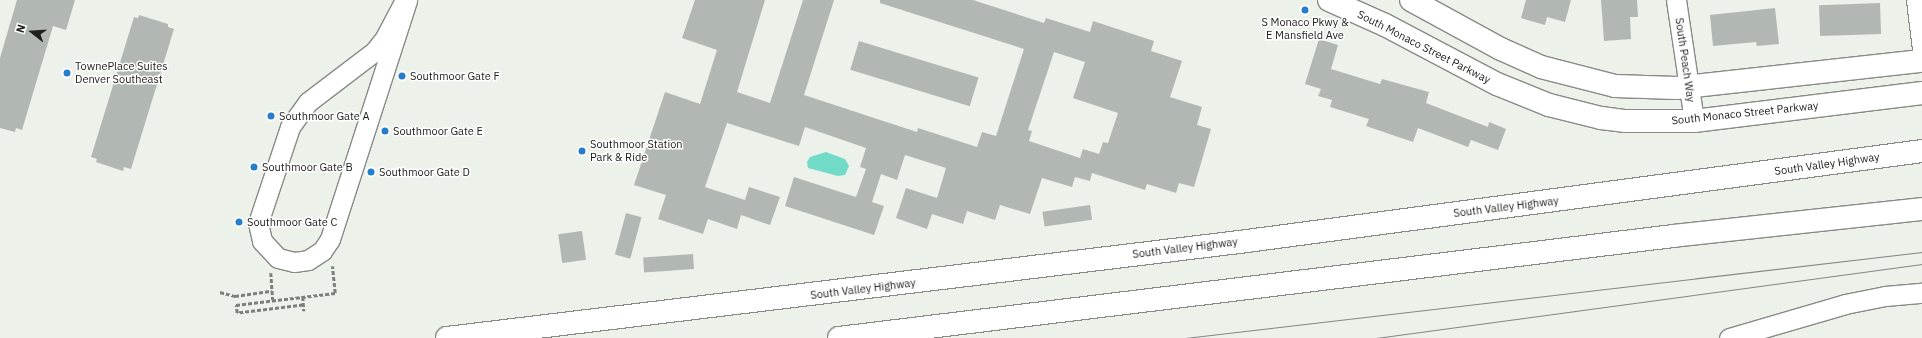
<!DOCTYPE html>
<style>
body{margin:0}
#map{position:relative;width:1922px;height:338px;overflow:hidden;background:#ecf1ea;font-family:"IBM Plex Sans",sans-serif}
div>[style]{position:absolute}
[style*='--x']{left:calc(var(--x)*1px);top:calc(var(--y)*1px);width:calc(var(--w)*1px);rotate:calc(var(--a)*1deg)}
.water>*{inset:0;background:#72dbc8}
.building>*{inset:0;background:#b1b8b3;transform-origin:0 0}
.path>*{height:2.5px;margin-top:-1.25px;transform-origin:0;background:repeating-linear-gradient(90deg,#7c7f7b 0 4px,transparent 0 6px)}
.roads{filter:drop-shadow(1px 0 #878b85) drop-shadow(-1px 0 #878b85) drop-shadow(0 1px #878b85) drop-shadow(0 -1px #878b85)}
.minor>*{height:19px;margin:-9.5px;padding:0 9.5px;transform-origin:9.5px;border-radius:9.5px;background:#fff}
.major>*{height:22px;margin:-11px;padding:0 11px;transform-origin:11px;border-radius:11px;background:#fff}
.highway>*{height:22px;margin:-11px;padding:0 11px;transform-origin:11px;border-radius:11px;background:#fff}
.tram>*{height:1px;margin:-0.5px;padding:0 0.5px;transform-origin:0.5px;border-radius:0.5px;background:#838682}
.dots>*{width:11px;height:11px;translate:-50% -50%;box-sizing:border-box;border:2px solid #fff;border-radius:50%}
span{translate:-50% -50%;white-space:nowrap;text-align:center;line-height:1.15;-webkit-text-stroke:3px #fff;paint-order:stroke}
.poi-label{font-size:11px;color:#20211f}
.left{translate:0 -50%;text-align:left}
.street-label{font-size:11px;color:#20211f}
.north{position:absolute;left:12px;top:12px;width:40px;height:40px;-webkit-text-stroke:3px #fff;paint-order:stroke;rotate:287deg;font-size:11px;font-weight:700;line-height:16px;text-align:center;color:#20211f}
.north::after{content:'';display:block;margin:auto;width:14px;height:18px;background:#20211f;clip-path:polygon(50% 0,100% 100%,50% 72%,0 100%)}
</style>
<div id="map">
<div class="water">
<div style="clip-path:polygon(826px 152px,845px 159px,849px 166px,845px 175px,838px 176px,808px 168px,807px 162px,810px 157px)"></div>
</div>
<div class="building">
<div style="clip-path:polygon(17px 0,75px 0,66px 30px,53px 26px,22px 130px,16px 128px,15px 132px,0 128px,0 58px)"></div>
<div style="clip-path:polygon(evenodd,695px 0,765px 0,737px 92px,770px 103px,803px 0,834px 0,804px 95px,917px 132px,918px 128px,977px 147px,982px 132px,996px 136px,1024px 49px,880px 3px,880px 0,973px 0,1044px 23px,1046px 18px,1090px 32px,1093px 21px,1154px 41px,1151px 51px,1182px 61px,1170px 97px,1202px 107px,1197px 125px,1211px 129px,1194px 187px,1179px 183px,1176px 193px,1147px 184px,1145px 190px,1092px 173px,1090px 181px,1075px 177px,1072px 187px,1042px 178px,1030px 214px,1000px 205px,995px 220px,967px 211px,963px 224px,932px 214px,927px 229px,896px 218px,906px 188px,937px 198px,946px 168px,905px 155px,897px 180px,881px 174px,872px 202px,884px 206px,874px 235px,785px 206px,794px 177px,856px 197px,866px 169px,860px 167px,866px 148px,805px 127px,799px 146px,727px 123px,705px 187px,745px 200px,749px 187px,780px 197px,770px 225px,741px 215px,737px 229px,708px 219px,703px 234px,658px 219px,666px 195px,634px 185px,665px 92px,700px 104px,717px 50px,682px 38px,695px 0,1054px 52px,1085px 62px,1073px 98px,1118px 113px,1108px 143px,1103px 142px,1099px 154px,1083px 149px,1080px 158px,1029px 141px,1032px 131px,1028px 130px,1054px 52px)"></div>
<div style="clip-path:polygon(1526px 0,1571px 0,1565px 22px,1547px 17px,1545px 25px,1521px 18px)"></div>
<div style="clip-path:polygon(1601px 0,1637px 0,1638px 17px,1630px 17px,1631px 39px,1604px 41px)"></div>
<div style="left:1880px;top:3px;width:31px;height:61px;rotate:88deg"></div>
<div style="clip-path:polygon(1775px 8px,1779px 44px,1757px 46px,1756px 42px,1713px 46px,1710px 15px)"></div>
<div style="clip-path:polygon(139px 15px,168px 24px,168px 27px,174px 29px,131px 169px,124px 167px,123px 171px,96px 162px,97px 159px,91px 157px,134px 17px,138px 18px)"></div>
<div style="clip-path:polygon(1319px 39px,1338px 45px,1331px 69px,1380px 84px,1382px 79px,1429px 92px,1426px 103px,1488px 127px,1489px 122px,1506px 129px,1498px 150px,1471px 140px,1468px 147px,1418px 128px,1413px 142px,1366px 126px,1369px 119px,1330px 107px,1332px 100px,1318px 96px,1321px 89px,1305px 84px)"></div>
<div style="left:859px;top:41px;width:125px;height:30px;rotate:17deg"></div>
<div style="left:1090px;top:205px;width:15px;height:48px;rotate:82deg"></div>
<div style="left:626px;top:213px;width:16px;height:43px;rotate:15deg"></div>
<div style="left:582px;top:231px;width:29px;height:24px;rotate:82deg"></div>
<div style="left:693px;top:254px;width:15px;height:50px;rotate:86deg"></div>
</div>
<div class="path">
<div style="--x:271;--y:273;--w:27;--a:86"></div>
<div style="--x:220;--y:292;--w:16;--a:15"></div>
<div style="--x:235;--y:296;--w:37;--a:-8"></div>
<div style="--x:303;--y:297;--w:14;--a:86"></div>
<div style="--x:303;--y:305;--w:66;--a:173.1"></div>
<div style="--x:237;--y:313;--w:8;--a:-97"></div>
<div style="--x:236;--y:305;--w:100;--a:-6.9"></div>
<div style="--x:335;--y:293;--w:27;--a:-96"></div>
</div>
<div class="roads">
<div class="minor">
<div style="--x:405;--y:0;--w:43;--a:117.8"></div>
<div style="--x:385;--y:38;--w:16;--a:128"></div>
<div style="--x:375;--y:51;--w:84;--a:142.7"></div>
<div style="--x:308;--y:102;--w:31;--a:126"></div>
<div style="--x:290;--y:127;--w:101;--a:108.4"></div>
<div style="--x:258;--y:223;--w:18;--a:77"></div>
<div style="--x:262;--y:241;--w:23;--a:47"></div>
<div style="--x:278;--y:258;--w:16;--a:14"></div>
<div style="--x:294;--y:262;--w:14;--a:-8"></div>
<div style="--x:308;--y:260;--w:17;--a:-33"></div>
<div style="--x:322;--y:251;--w:14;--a:-56"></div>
<div style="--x:330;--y:239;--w:251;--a:-72.1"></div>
<div style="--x:1676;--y:0;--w:122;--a:81.5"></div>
<div style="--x:1916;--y:0;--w:49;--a:83"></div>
<div style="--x:1729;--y:338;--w:121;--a:-16.3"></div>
<div style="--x:1845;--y:304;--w:41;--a:-11.3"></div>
<div style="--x:1885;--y:296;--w:37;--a:-5"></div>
</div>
<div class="major">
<div style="--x:1329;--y:0;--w:61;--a:24.1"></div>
<div style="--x:1385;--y:25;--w:127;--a:27.8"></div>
<div style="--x:1497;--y:84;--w:56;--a:22"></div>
<div style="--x:1549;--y:105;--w:54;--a:14"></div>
<div style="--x:1601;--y:118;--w:25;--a:7"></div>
<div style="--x:1626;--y:121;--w:68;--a:0"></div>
<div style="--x:1694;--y:121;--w:230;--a:-7"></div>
<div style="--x:1411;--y:0;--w:102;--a:28.6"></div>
<div style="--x:1501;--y:49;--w:44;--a:24.2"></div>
<div style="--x:1541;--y:67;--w:76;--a:14.4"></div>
<div style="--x:1615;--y:86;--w:61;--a:1.9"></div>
<div style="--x:1676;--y:88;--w:247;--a:-6.3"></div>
</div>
<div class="highway">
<div style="--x:447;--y:338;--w:806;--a:-6.91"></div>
<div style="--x:1247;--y:241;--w:681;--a:-7.59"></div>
<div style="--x:839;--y:338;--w:840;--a:-6.97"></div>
<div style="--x:1673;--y:236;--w:250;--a:-6.2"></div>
</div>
</div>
<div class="tram">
<div style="--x:1185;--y:338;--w:742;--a:-6.66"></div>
<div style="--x:1376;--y:338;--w:551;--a:-7.72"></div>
</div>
<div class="dots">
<div style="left:1305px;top:10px;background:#257ecb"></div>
<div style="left:67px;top:73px;background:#257ecb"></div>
<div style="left:402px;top:76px;background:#257ecb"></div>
<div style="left:271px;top:116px;background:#257ecb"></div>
<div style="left:385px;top:131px;background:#257ecb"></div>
<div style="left:582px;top:151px;background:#257ecb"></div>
<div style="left:254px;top:167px;background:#257ecb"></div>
<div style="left:371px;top:172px;background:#257ecb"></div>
<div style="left:239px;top:222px;background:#257ecb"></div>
</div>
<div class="poi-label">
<span style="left:1305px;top:29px">S Monaco Pkwy &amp;<br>E Mansfield Ave</span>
<span class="left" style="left:75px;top:73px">TownePlace Suites<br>Denver Southeast</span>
<span class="left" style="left:410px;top:76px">Southmoor Gate F</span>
<span class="left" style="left:279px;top:116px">Southmoor Gate A</span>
<span class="left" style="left:393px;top:131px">Southmoor Gate E</span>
<span class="left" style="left:590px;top:151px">Southmoor Station<br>Park &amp; Ride</span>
<span class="left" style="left:262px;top:167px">Southmoor Gate B</span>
<span class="left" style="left:379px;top:172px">Southmoor Gate D</span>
<span class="left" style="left:247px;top:222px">Southmoor Gate C</span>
</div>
<div class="street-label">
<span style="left:1424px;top:47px;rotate:27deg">South Monaco Street Parkway</span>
<span style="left:1685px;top:60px;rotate:82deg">South Peach Way</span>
<span style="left:1745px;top:113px;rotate:-6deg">South Monaco Street Parkway</span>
<span style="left:1827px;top:164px;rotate:-8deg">South Valley Highway</span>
<span style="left:1506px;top:207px;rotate:-7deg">South Valley Highway</span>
<span style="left:1185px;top:248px;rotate:-7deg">South Valley Highway</span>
<span style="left:863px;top:289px;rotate:-7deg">South Valley Highway</span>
</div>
<div class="north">N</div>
</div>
